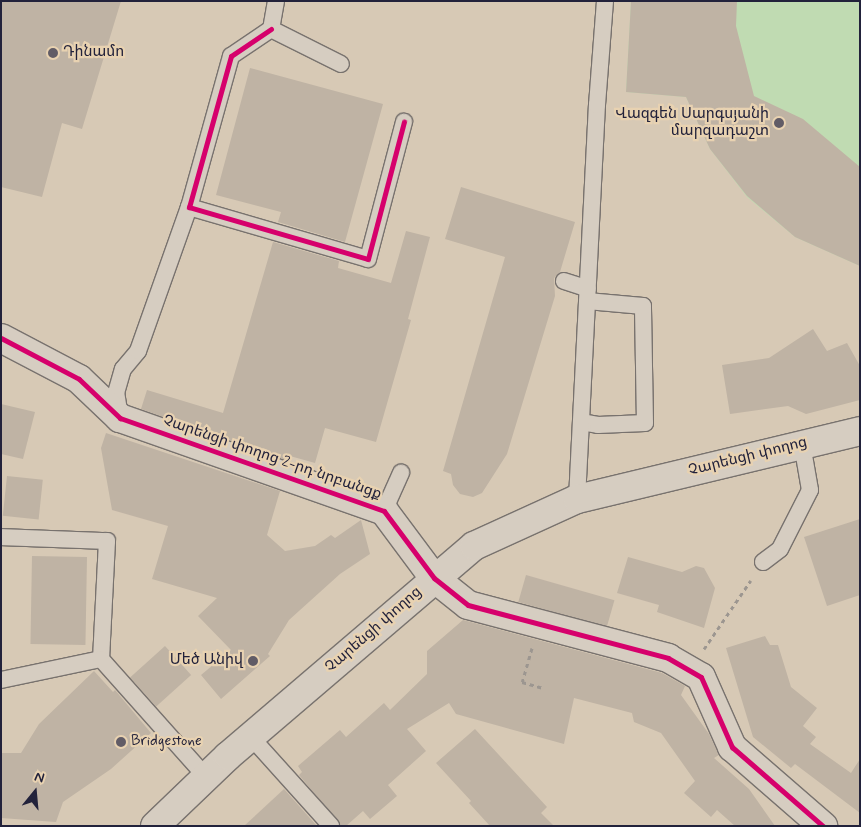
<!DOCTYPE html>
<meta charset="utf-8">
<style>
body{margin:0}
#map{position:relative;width:861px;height:827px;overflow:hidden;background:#d7c9b5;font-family:Mynerve,"Noto Sans Armenian",sans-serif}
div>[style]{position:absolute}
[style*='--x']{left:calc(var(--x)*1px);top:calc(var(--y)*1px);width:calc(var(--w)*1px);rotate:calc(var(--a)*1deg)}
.green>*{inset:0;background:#c0dbb2}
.building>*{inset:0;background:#bfb3a4;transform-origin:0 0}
.path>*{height:3px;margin-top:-1.5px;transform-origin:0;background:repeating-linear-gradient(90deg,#9c9690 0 4px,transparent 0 8px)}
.roads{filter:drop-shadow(1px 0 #78726e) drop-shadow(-1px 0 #78726e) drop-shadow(0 1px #78726e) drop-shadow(0 -1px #78726e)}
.lane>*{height:16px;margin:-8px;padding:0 8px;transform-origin:8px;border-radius:8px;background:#d6cdc1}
.street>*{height:28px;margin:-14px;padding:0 14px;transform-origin:14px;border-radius:14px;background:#d6cdc1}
.secondary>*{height:28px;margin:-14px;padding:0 14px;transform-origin:14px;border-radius:14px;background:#d6cdc1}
.cycleway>*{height:5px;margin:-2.5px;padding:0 2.5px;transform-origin:2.5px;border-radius:2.5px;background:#d6006c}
.dots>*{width:14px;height:14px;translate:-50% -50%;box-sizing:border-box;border:2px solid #e8d2b1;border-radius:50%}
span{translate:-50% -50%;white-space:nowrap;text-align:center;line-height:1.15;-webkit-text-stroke:4.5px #e8d2b1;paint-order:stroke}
.poi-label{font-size:15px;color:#22223b}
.left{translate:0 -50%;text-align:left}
.right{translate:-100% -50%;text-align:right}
.street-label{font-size:15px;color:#22223b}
.frame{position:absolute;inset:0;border:2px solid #22223b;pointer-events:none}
.north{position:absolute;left:10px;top:767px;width:50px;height:50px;-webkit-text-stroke:4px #e8d2b1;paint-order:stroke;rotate:17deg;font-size:14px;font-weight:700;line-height:20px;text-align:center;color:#22223b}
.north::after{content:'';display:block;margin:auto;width:18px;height:22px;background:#22223b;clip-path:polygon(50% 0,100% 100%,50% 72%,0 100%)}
</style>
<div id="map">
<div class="green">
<div style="clip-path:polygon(631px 1px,860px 1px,860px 266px,795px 237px,747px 197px,710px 149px,686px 97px,626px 92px)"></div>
</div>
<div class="building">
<div style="clip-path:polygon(1px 1px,121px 1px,82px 129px,62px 123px,42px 197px,1px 187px)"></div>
<div style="clip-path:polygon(631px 1px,737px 1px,736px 26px,754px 96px,803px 119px,860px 167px,860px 266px,795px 237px,747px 196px,710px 149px,686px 97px,626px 92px)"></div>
<div style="clip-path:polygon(250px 68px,383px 104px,345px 242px,278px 222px,281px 212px,216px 195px)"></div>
<div style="clip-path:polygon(461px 187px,575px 222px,560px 272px,554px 278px,555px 296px,507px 454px,482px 493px,473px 497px,460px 494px,453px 485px,451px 474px,443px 471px,505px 257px,445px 239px)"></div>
<div style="clip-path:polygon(406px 231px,430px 237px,408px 319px,411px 320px,376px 442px,325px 428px,315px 463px,290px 456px,288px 461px,141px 409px,147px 390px,223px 413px,273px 242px,339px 261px,338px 268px,391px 283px)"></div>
<div style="clip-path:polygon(813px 329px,827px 351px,847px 343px,860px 366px,860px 400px,806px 414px,788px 406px,730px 414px,722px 365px,769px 358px)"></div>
<div style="clip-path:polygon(1px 404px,35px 412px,23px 459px,1px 454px)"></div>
<div style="clip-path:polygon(106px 433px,280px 491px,267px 535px,285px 551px,315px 546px,331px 535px,335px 538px,361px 520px,370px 554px,340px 574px,289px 620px,268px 654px,270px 656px,221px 699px,201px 675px,231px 650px,198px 616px,217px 598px,152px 579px,168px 526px,112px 510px,101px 448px)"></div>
<div style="left:7px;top:476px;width:36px;height:40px;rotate:6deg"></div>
<div style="clip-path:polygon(860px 519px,860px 595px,827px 606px,804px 537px)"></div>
<div style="left:32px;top:556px;width:55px;height:88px;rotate:1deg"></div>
<div style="clip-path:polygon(628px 557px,682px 572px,696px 566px,704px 568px,715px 588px,704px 628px,657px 612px,659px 605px,617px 593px)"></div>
<div style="left:526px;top:575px;width:92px;height:28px;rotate:16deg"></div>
<div style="clip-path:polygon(463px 620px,662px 673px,685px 686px,681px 695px,709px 734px,719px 755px,714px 758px,749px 789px,775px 826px,735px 826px,717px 810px,711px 817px,684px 793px,695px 781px,661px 733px,634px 722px,632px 713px,574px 698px,564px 744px,456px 714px,449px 703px,407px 729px,426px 751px,388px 785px,397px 796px,370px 819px,363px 811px,346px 826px,341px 826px,299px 775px,302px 772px,298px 766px,340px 730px,346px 737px,384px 703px,390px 710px,427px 674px,427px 651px)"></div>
<div style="clip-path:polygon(765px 636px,770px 645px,778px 645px,791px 687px,817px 708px,803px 726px,816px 737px,810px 744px,851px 773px,860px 759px,860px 813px,795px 764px,791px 768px,753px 737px,726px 648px)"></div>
<div style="left:165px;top:646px;width:39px;height:47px;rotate:48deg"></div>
<div style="clip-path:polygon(94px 671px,113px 692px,115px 690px,151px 733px,111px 769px,63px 802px,56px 822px,1px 818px,1px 753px,21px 753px,39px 724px)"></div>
<div style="clip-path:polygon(475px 729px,547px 807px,541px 813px,554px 826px,490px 826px,469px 803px,471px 801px,436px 763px)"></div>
<div style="clip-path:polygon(284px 789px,317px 826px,244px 826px)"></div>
</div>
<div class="path">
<div style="--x:532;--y:648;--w:35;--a:106"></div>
<div style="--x:522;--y:682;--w:22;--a:16"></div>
<div style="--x:704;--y:649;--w:83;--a:-55.7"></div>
</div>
<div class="roads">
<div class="lane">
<div style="--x:276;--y:1;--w:28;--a:100"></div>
<div style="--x:271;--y:29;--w:78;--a:26.6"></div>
<div style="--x:271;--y:29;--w:48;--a:146"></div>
<div style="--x:231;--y:56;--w:157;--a:105.5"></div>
<div style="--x:189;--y:207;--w:186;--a:16.2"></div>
<div style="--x:368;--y:259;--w:142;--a:-75.3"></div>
<div style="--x:564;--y:281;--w:25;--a:18"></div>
<div style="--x:120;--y:417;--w:24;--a:-99"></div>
<div style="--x:116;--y:393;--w:25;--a:-74"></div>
<div style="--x:123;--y:369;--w:23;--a:-50"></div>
<div style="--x:138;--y:351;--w:153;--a:-70.5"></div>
<div style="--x:581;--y:422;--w:17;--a:10"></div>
<div style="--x:598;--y:425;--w:47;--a:-2.4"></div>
<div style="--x:645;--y:423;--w:117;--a:-91"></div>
<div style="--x:643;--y:306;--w:56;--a:-174.9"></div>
<div style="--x:577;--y:499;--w:395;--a:-87.1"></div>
<div style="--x:597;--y:105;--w:104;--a:-85.6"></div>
<div style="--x:384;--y:511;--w:42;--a:-65.9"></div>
<div style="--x:1;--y:537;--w:106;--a:2.2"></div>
<div style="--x:107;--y:541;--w:118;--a:92.9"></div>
<div style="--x:763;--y:562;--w:21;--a:-37"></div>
<div style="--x:780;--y:549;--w:66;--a:-63"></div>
<div style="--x:810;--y:490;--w:47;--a:-99.9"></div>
<div style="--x:1;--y:680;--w:102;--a:-11.9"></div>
<div style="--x:101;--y:659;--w:158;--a:48.3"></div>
<div style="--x:251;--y:737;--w:120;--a:48"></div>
</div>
<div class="street">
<div style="--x:1;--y:338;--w:88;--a:27.7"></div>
<div style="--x:79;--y:379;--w:57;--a:43.6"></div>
<div style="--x:120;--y:418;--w:280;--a:19.4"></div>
<div style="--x:384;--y:511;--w:84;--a:53.3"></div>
<div style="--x:434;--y:578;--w:43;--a:38.5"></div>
<div style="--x:468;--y:605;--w:207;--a:14.8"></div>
<div style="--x:668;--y:658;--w:38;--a:30"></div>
<div style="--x:701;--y:677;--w:77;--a:66.1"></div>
<div style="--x:732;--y:747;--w:121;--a:41"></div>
</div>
<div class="secondary">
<div style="--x:155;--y:826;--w:101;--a:-43.8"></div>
<div style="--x:228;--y:756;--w:323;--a:-40.5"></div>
<div style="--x:474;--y:546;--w:113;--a:-24.5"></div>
<div style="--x:577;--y:499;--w:291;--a:-13.5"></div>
</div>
</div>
<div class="cycleway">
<div style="--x:271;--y:29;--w:48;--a:146"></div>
<div style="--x:231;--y:56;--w:157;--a:105.5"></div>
<div style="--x:189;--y:207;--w:186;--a:16.2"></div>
<div style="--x:368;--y:259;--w:142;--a:-75.3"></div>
<div style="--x:1;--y:338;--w:88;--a:27.7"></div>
<div style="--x:79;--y:379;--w:57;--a:43.6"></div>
<div style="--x:120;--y:418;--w:280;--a:19.4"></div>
<div style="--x:384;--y:511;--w:84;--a:53.3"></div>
<div style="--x:434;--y:578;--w:43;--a:38.5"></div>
<div style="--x:468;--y:605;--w:207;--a:14.8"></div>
<div style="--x:668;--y:658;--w:38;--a:30"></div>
<div style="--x:701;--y:677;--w:77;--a:66.1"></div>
<div style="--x:732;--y:747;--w:121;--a:41"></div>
</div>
<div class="dots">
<div style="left:53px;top:53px;background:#615c66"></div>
<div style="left:779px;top:123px;background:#615c66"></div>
<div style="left:253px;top:661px;background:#615c66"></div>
<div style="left:121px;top:742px;background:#615c66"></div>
</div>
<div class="poi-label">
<span class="left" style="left:63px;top:53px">Դինամո</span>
<span class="right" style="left:769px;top:123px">Վազգեն Սարգսյանի<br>մարզադաշտ</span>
<span class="right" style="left:243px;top:661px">Մեծ Անիվ</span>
<span class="left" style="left:131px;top:742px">Bridgestone</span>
</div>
<div class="street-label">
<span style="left:748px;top:457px;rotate:-14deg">Չարենցի փողոց</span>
<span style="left:272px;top:458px;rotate:19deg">Չարենցի փողոց 2-րդ նրբանցք</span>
<span style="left:374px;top:630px;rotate:-41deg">Չարենցի փողոց</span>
</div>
<div class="frame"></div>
<div class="north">N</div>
</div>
